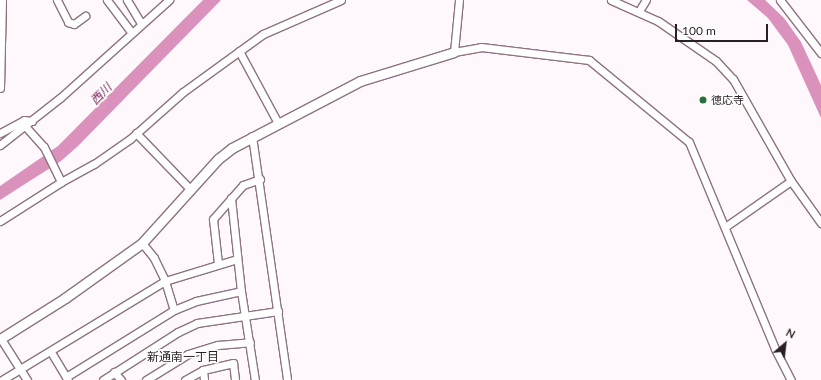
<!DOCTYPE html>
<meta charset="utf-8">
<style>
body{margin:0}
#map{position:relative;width:821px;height:380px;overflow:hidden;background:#fef7fb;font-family:Lato,"Noto Sans JP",sans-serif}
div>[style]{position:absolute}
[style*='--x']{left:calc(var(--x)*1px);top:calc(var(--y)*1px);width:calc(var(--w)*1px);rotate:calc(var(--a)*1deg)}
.water>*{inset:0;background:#da92bd}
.roads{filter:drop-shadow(1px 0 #8d7382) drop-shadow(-1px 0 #8d7382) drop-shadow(0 1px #8d7382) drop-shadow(0 -1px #8d7382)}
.minor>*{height:7px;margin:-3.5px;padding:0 3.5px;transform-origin:3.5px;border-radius:3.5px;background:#fff}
.tertiary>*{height:9px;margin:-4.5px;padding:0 4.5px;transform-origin:4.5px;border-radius:4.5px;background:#fff}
.dots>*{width:11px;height:11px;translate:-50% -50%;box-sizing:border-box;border:2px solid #fff;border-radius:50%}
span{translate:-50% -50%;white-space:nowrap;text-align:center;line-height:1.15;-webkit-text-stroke:3px #fff;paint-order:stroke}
.poi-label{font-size:11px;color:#291e25}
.left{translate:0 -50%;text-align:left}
.water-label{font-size:12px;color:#75215b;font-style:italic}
.neighbourhood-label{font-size:12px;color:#291e25}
.north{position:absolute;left:765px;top:324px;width:40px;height:40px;-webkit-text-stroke:3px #fff;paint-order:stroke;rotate:28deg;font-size:11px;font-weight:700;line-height:16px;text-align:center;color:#291e25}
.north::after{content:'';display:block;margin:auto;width:14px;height:18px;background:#291e25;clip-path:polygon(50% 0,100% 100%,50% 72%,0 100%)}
.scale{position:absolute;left:675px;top:24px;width:93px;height:18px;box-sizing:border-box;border:2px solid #291e25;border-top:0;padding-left:5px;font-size:12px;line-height:14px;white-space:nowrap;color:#291e25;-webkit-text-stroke:3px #fff;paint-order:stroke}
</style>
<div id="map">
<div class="water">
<div style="clip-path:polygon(203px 0,221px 0,78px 146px,61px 161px,0 200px,0 186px,58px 146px)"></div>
<div style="clip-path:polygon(747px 0,765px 0,784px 18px,801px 42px,821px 85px,821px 118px,788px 45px,768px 18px)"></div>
</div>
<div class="roads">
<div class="minor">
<div style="--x:57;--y:0;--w:25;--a:63"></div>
<div style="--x:68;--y:22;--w:6;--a:18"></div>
<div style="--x:74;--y:24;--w:14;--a:-36"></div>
<div style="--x:107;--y:0;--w:40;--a:53"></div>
<div style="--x:127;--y:0;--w:27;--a:59"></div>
<div style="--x:459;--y:0;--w:52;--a:95.5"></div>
<div style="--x:454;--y:52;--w:27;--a:-10"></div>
<div style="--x:481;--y:47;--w:109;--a:6.9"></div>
<div style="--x:589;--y:60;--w:129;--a:39.4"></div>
<div style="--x:689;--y:142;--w:224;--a:67.4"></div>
<div style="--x:775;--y:349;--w:35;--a:63"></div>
<div style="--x:611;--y:0;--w:51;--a:24.1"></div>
<div style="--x:658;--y:21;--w:70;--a:34.6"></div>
<div style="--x:716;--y:61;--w:25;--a:47"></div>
<div style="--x:733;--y:79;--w:117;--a:60.4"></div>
<div style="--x:791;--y:181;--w:52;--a:54.5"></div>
<div style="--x:780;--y:0;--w:67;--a:52.3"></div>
<div style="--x:639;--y:11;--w:13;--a:-58"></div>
<div style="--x:239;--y:51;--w:82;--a:61.6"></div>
<div style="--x:0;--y:88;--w:88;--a:-88.7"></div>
<div style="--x:25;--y:126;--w:28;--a:48"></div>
<div style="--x:44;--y:147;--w:39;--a:64"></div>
<div style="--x:0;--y:133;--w:27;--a:-28"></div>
<div style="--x:24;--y:120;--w:8;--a:7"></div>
<div style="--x:136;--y:133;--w:78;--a:46"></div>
<div style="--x:252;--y:136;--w:246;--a:81.8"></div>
<div style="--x:0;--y:145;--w:76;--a:-38.1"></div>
<div style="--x:60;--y:98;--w:147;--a:-42"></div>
<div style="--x:231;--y:198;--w:94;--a:83.9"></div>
<div style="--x:241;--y:291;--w:90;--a:81.1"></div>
<div style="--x:0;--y:221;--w:72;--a:-32.6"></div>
<div style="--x:61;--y:182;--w:38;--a:-29"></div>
<div style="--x:94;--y:164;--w:44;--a:-34.8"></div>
<div style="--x:130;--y:139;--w:71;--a:-41.6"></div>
<div style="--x:183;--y:92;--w:99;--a:-35.9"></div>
<div style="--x:263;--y:34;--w:85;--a:-23.6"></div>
<div style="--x:725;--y:227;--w:80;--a:-34.9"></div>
<div style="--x:142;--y:243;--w:19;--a:51"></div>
<div style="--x:154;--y:258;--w:25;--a:64"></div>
<div style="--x:165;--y:281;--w:30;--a:73"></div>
<div style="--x:218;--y:263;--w:44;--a:-96.5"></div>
<div style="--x:213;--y:219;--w:45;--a:-48.6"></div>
<div style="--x:243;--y:185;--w:18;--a:-19"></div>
<div style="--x:1;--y:339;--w:49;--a:57.6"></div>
<div style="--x:51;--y:352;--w:33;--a:59"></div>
<div style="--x:203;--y:370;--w:10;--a:84"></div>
<div style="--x:114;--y:372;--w:11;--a:49"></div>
<div style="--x:66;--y:377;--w:127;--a:-31.8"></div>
<div style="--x:174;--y:310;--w:24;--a:-22"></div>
<div style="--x:196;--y:301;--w:46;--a:-12.5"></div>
<div style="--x:2;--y:380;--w:191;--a:-31.3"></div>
<div style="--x:165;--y:281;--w:75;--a:-17"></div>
<div style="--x:103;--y:380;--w:89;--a:-32.6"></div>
<div style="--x:178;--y:332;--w:21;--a:-25"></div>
<div style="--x:197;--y:323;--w:82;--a:-8.4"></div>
<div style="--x:146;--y:380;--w:49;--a:-31.8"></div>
<div style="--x:188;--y:354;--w:31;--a:-17"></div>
<div style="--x:218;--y:345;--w:32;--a:-5"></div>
<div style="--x:185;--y:380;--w:21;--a:-29"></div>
<div style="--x:203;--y:370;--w:31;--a:-13"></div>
<div style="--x:233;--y:363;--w:17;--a:83"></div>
</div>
<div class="tertiary">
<div style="--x:0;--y:339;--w:77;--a:-32.2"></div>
<div style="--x:65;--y:298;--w:95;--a:-35.5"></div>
<div style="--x:142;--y:243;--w:113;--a:-47.9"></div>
<div style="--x:218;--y:159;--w:18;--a:-38"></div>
<div style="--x:232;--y:148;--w:144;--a:-27.6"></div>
<div style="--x:360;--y:81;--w:98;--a:-17.1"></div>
</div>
</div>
<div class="dots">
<div style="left:703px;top:100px;background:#296f3b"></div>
</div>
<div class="poi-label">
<span class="left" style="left:711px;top:100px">徳応寺</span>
</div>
<div class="water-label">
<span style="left:101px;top:94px;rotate:-46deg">西川</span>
</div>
<div class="neighbourhood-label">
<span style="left:183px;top:357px">新通南一丁目</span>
</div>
<div class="north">N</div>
<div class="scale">100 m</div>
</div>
